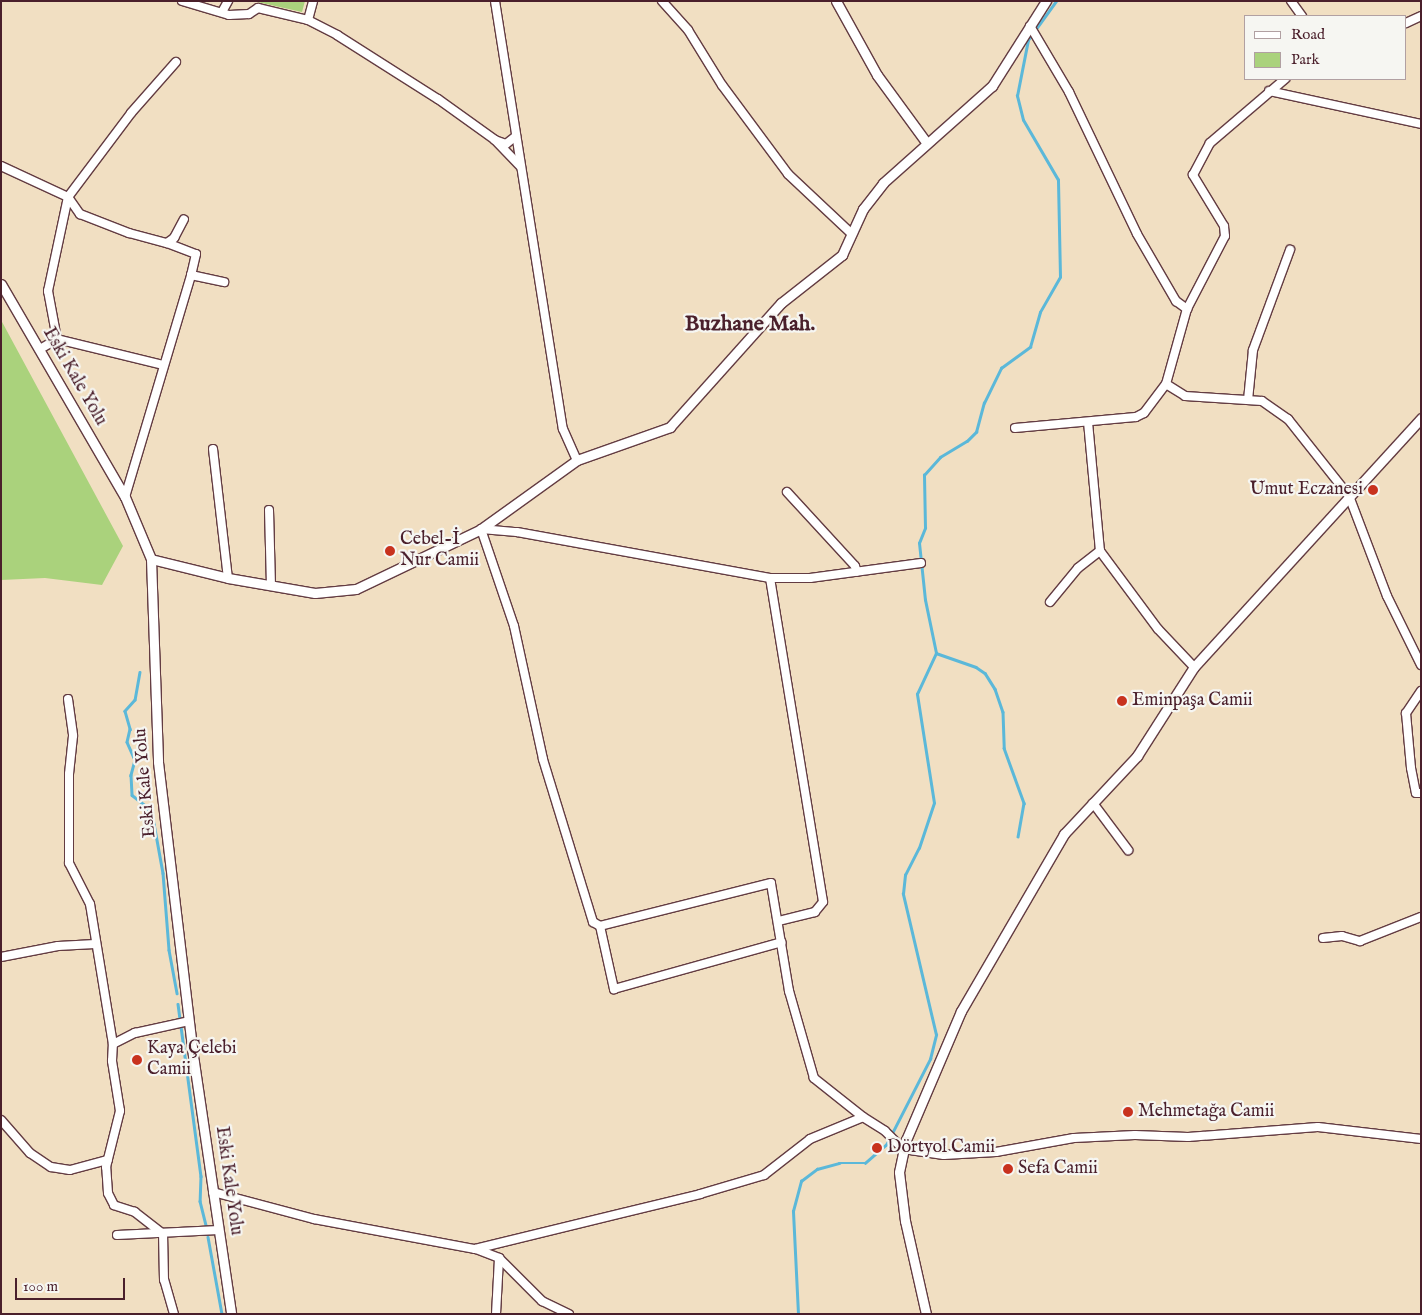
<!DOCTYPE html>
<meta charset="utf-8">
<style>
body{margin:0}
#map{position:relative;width:1422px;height:1315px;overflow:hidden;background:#f1dfc2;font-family:"IM FELL English",serif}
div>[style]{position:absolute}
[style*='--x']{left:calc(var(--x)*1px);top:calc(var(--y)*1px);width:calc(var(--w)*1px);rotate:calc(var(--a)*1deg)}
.green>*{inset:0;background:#aad27c}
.stream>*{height:2.5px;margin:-1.25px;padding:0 1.25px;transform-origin:1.25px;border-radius:1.25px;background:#5bb8d9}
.roads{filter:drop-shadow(1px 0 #633c42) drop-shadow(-1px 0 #633c42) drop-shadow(0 1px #633c42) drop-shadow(0 -1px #633c42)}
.minor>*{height:8px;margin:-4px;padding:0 4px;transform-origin:4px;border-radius:4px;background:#fff}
.tertiary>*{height:9px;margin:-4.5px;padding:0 4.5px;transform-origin:4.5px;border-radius:4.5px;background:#fff}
.dots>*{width:14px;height:14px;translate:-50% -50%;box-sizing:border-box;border:2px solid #f6f6f2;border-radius:50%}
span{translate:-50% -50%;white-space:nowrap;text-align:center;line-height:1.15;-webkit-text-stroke:4.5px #f6f6f2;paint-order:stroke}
.street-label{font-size:18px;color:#4a1f2b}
.poi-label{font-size:18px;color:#4a1f2b}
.right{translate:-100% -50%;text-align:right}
.left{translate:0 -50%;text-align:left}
.district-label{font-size:22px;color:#4a1f2b;font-weight:700}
.frame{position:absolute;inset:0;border:2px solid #4a1f2b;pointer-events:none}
.legend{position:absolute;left:1244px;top:15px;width:162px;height:65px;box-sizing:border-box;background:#f6f6f2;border:1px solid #b1a0a2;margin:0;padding:6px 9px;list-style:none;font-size:15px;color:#4a1f2b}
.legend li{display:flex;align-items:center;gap:10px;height:25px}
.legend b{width:25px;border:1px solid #b1a0a2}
.scale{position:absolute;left:15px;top:1278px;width:110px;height:22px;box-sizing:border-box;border:2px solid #4a1f2b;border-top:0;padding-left:6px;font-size:15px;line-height:18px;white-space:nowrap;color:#4a1f2b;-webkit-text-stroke:4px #f6f6f2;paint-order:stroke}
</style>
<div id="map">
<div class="green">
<div style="clip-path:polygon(253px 1px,305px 1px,302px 12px)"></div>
<div style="clip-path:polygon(1px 320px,123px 546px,102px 585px,45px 578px,1px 580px)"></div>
</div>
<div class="stream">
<div style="--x:936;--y:653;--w:42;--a:19.3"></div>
<div style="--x:976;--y:667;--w:11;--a:34"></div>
<div style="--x:985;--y:673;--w:19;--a:58"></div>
<div style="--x:995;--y:689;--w:24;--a:71"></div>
<div style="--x:1003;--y:712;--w:36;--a:88"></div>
<div style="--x:1004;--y:748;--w:59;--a:70"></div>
<div style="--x:1024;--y:803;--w:34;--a:100"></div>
<div style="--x:140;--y:672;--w:28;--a:100"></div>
<div style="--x:135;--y:700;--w:15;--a:132"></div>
<div style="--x:125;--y:711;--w:19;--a:74"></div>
<div style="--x:130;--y:729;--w:13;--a:103"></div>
<div style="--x:127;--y:742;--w:20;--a:66"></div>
<div style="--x:135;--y:760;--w:16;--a:105"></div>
<div style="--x:131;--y:775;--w:20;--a:87"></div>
<div style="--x:132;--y:795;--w:16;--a:38"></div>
<div style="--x:145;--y:805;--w:15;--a:58"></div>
<div style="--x:153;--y:818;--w:56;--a:79.7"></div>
<div style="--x:163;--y:873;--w:77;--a:85.5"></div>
<div style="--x:169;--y:950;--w:44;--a:79.5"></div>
<div style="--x:178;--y:1004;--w:174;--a:82.4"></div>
<div style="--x:201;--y:1176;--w:25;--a:92"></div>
<div style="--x:200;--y:1201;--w:25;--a:76"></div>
<div style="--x:208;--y:1237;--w:78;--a:79.7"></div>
<div style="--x:798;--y:1314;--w:103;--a:-92.8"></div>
<div style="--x:793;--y:1211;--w:31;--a:-75"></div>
<div style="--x:801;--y:1181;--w:20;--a:-37"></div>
<div style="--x:817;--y:1169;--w:23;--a:-15"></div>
<div style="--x:839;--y:1163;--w:26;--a:0"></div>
<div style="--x:865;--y:1163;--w:28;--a:-41"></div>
<div style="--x:886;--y:1145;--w:97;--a:-62.9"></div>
<div style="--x:930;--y:1059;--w:25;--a:-76"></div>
<div style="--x:936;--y:1035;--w:145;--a:-103.2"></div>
<div style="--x:903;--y:894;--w:19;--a:-84"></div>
<div style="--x:905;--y:875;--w:30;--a:-63"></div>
<div style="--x:919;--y:848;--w:47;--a:-71.6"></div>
<div style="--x:934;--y:803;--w:110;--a:-98.9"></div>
<div style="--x:917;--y:694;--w:45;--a:-65.1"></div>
<div style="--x:936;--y:653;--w:54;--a:-101.7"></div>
<div style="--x:925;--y:600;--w:57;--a:-96"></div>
<div style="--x:919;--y:543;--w:16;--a:-68"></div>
<div style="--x:925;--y:528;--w:53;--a:-91.1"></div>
<div style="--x:924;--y:475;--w:24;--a:-48"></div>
<div style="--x:940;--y:457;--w:31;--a:-31"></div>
<div style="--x:967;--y:441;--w:13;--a:-45"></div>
<div style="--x:976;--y:432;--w:30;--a:-75"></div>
<div style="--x:984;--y:403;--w:39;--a:-64"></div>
<div style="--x:1001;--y:368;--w:36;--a:-36"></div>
<div style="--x:1030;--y:347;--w:36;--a:-74"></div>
<div style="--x:1040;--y:312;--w:40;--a:-60.3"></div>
<div style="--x:1060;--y:277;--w:97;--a:-91.2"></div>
<div style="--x:1058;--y:180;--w:69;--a:-120.3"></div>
<div style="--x:1023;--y:120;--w:25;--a:-104"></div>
<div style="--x:1017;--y:96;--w:57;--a:-78.9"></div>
<div style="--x:1028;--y:40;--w:48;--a:-54.3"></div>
</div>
<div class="roads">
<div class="minor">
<div style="--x:182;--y:1;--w:49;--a:16.6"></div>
<div style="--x:229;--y:15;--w:20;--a:-3"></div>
<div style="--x:249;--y:14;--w:11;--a:-34"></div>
<div style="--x:258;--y:8;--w:51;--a:13.5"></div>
<div style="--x:308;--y:20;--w:33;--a:27"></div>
<div style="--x:337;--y:35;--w:120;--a:32.4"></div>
<div style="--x:438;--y:99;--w:70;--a:35.7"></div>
<div style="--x:495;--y:1;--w:433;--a:81"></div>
<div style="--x:563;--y:429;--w:34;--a:66"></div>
<div style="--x:662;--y:1;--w:39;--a:48"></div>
<div style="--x:688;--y:30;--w:65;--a:58.3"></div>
<div style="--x:722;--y:85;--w:111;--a:53.4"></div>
<div style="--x:788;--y:174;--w:88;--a:43.2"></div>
<div style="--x:1291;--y:1;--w:19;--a:54"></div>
<div style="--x:222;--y:12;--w:13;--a:-61"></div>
<div style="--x:308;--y:20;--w:20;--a:-75"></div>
<div style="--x:1406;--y:23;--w:17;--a:-25"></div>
<div style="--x:1030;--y:26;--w:77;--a:59.4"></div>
<div style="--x:1069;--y:92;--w:157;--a:64.4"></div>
<div style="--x:1137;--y:234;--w:78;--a:59.8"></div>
<div style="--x:1176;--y:301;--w:14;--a:36"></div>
<div style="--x:1269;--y:91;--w:156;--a:12.2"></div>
<div style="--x:516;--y:136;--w:13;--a:141"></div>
<div style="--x:506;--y:144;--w:12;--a:-160"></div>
<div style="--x:495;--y:140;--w:37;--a:46"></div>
<div style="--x:1;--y:166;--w:74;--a:24.8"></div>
<div style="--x:68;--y:197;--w:21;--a:55"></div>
<div style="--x:80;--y:214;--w:53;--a:21.2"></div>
<div style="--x:129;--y:233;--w:39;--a:15"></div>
<div style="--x:167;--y:243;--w:9;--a:-36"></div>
<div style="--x:174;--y:238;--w:21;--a:-62"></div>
<div style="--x:167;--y:243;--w:31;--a:21"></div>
<div style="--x:196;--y:254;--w:22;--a:103"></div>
<div style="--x:191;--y:275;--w:34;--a:12"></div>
<div style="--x:57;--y:339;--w:49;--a:-100.6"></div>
<div style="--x:48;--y:291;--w:96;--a:-78"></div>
<div style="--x:68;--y:197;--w:105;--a:-53.1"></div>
<div style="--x:131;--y:113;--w:68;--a:-48.6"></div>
<div style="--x:40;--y:349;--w:20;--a:-30"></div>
<div style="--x:57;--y:339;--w:109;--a:13.8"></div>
<div style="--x:1166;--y:384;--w:22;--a:32"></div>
<div style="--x:1185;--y:396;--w:77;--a:3.7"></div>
<div style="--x:1262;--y:401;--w:32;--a:35"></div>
<div style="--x:1288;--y:419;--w:98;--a:51.6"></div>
<div style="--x:1349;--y:496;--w:107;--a:69.2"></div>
<div style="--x:1387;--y:596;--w:77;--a:63.8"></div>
<div style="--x:1248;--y:400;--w:50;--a:-84.3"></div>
<div style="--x:1253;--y:350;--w:107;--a:-69.7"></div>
<div style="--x:1088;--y:422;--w:130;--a:84.7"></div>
<div style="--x:1100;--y:551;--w:97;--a:53.4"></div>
<div style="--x:1158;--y:629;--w:52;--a:46.5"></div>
<div style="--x:1015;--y:428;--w:121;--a:-5.2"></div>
<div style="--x:1136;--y:417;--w:9;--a:-27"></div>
<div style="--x:1144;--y:413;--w:36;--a:-53"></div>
<div style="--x:1166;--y:384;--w:78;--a:-74.4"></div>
<div style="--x:1187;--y:309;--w:82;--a:-62.5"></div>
<div style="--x:1225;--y:236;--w:10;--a:-96"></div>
<div style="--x:1224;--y:226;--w:60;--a:-121.3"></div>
<div style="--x:1193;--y:175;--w:36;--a:-62"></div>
<div style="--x:1210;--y:143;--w:99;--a:-40.5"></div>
<div style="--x:213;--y:449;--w:130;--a:83.4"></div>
<div style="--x:787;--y:492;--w:100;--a:47.4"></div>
<div style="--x:855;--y:566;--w:6;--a:72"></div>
<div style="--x:125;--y:497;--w:232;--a:-73.4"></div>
<div style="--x:269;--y:510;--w:74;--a:88.5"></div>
<div style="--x:770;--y:578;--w:328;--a:80.7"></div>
<div style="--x:823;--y:902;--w:13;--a:129"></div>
<div style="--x:815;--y:912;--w:37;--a:166"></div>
<div style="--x:1050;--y:602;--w:44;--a:-50.5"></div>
<div style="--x:1078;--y:568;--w:28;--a:-38"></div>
<div style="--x:1421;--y:691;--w:27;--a:124"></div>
<div style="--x:1406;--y:713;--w:55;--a:84.8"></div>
<div style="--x:1411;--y:768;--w:25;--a:79"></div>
<div style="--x:1416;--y:793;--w:5;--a:0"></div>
<div style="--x:68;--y:699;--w:37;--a:82"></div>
<div style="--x:73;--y:736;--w:38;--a:96"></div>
<div style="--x:69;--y:774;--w:89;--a:90"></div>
<div style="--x:69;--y:863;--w:46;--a:62.9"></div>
<div style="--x:90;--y:904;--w:142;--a:80.7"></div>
<div style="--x:1093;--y:803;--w:59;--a:53.3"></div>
<div style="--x:600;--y:926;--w:65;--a:77.5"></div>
<div style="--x:614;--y:989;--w:174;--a:-15.6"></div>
<div style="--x:1323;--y:938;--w:19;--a:-6"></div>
<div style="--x:1342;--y:936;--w:19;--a:16"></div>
<div style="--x:1360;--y:941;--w:66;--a:-21.5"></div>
<div style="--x:1;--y:957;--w:58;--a:-10.9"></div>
<div style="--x:58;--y:946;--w:37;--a:-3"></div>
<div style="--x:863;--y:1117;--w:63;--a:-141.5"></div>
<div style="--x:814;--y:1078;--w:91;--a:-106"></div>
<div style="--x:789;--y:991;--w:109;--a:-99.5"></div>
<div style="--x:771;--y:883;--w:176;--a:165.9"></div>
<div style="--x:600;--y:926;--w:8;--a:-150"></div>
<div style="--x:593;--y:922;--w:170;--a:-107.1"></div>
<div style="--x:543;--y:759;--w:136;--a:-102.3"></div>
<div style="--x:514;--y:626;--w:102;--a:-108.8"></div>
<div style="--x:481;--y:529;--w:36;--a:5"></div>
<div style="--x:517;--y:532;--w:257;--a:10.3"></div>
<div style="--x:770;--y:578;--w:40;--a:0"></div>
<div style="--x:810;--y:578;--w:112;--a:-7.7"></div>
<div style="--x:1;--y:1120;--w:44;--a:48.7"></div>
<div style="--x:30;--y:1153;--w:25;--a:34"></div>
<div style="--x:51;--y:1167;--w:19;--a:9"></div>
<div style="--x:70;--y:1170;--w:39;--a:-15"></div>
<div style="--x:213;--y:1192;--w:105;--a:15"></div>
<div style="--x:314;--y:1219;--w:164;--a:10.6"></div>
<div style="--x:475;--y:1249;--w:232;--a:-13.7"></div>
<div style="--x:700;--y:1194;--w:67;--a:-16.5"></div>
<div style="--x:764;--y:1175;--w:58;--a:-38"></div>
<div style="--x:810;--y:1139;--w:57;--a:-22.5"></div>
<div style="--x:863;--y:1117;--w:26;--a:32"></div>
<div style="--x:885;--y:1131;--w:25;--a:45"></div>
<div style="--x:903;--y:1149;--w:41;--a:8.3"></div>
<div style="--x:944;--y:1155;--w:52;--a:-3.3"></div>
<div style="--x:996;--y:1152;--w:79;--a:-10.2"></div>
<div style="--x:1074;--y:1138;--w:61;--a:-2.8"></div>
<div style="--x:1135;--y:1135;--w:53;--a:2.2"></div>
<div style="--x:1188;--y:1137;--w:130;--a:-4.4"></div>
<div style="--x:1318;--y:1127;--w:104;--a:6.6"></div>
<div style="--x:117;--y:1235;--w:102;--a:-2.8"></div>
<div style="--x:476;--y:1249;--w:25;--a:21"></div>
<div style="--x:499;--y:1258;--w:61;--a:45"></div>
<div style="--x:542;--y:1301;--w:30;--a:26"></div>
<div style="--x:174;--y:1314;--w:35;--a:-106"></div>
<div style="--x:164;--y:1280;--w:46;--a:-91.2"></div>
<div style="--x:163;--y:1234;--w:36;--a:-142"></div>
<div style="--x:135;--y:1212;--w:22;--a:-162"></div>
<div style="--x:114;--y:1205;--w:13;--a:-117"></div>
<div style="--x:108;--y:1193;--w:26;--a:-94"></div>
<div style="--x:106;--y:1167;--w:58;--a:-76"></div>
<div style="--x:120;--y:1111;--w:51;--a:-99.1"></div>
<div style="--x:112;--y:1061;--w:17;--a:-87"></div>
<div style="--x:113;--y:1044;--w:25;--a:-27"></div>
<div style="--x:135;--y:1033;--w:55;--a:-12.5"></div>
<div style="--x:496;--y:1314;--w:56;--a:-86.9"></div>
</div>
<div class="tertiary">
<div style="--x:836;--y:1;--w:85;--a:61"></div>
<div style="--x:877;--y:75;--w:83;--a:53.8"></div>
<div style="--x:1;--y:284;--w:246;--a:59.8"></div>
<div style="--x:125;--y:497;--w:67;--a:67.2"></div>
<div style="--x:151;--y:559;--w:203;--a:88"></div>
<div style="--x:158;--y:762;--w:302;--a:83.2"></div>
<div style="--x:194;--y:1062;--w:255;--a:81.6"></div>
<div style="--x:151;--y:559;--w:79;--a:13.9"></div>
<div style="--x:228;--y:578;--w:88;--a:9.8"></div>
<div style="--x:315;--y:593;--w:41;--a:-5.6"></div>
<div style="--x:356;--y:589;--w:139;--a:-25.6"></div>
<div style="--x:481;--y:529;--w:118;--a:-35.7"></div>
<div style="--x:577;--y:460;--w:99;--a:-19.5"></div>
<div style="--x:670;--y:427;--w:166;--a:-48.2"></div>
<div style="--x:781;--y:303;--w:78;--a:-38.2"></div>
<div style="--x:842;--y:255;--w:51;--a:-65.5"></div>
<div style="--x:863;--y:209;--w:33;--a:-52"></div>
<div style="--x:883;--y:183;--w:146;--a:-41.7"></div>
<div style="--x:992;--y:86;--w:101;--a:-57.6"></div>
<div style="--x:926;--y:1314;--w:95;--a:-102.7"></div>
<div style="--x:905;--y:1221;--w:49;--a:-97"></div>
<div style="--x:899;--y:1172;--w:33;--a:-78"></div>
<div style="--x:906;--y:1140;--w:140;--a:-66.9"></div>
<div style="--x:961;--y:1011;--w:205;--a:-59.8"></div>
<div style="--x:1064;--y:834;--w:107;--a:-46.9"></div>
<div style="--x:1137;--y:756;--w:106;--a:-57.4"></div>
<div style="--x:1194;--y:667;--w:337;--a:-47.6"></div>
</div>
</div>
<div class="dots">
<div style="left:1373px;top:490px;background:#c8321e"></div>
<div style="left:390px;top:551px;background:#c8321e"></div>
<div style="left:1122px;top:701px;background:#c8321e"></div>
<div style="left:137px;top:1060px;background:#c8321e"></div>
<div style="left:1128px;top:1112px;background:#c8321e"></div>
<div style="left:877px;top:1148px;background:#c8321e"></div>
<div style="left:1008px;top:1169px;background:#c8321e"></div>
</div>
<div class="street-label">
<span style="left:74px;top:377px;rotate:60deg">Eski Kale Yolu</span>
<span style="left:146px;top:783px;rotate:-95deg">Eski Kale Yolu</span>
<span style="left:228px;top:1181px;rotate:82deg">Eski Kale Yolu</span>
</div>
<div class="poi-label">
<span class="right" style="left:1363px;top:490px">Umut Eczanesi</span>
<span class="left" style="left:400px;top:551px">Cebel-İ<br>Nur Camii</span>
<span class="left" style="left:1132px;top:701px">Eminpaşa Camii</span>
<span class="left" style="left:147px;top:1060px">Kaya Çelebi<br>Camii</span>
<span class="left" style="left:1138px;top:1112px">Mehmetağa Camii</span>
<span class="left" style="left:887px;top:1148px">Dörtyol Camii</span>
<span class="left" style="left:1018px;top:1169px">Sefa Camii</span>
</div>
<div class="district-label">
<span style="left:750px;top:325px">Buzhane Mah.</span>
</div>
<div class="frame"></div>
<ul class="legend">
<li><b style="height:6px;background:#fff"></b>Road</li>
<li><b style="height:14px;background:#aad27c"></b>Park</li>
</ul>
<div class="scale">100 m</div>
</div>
